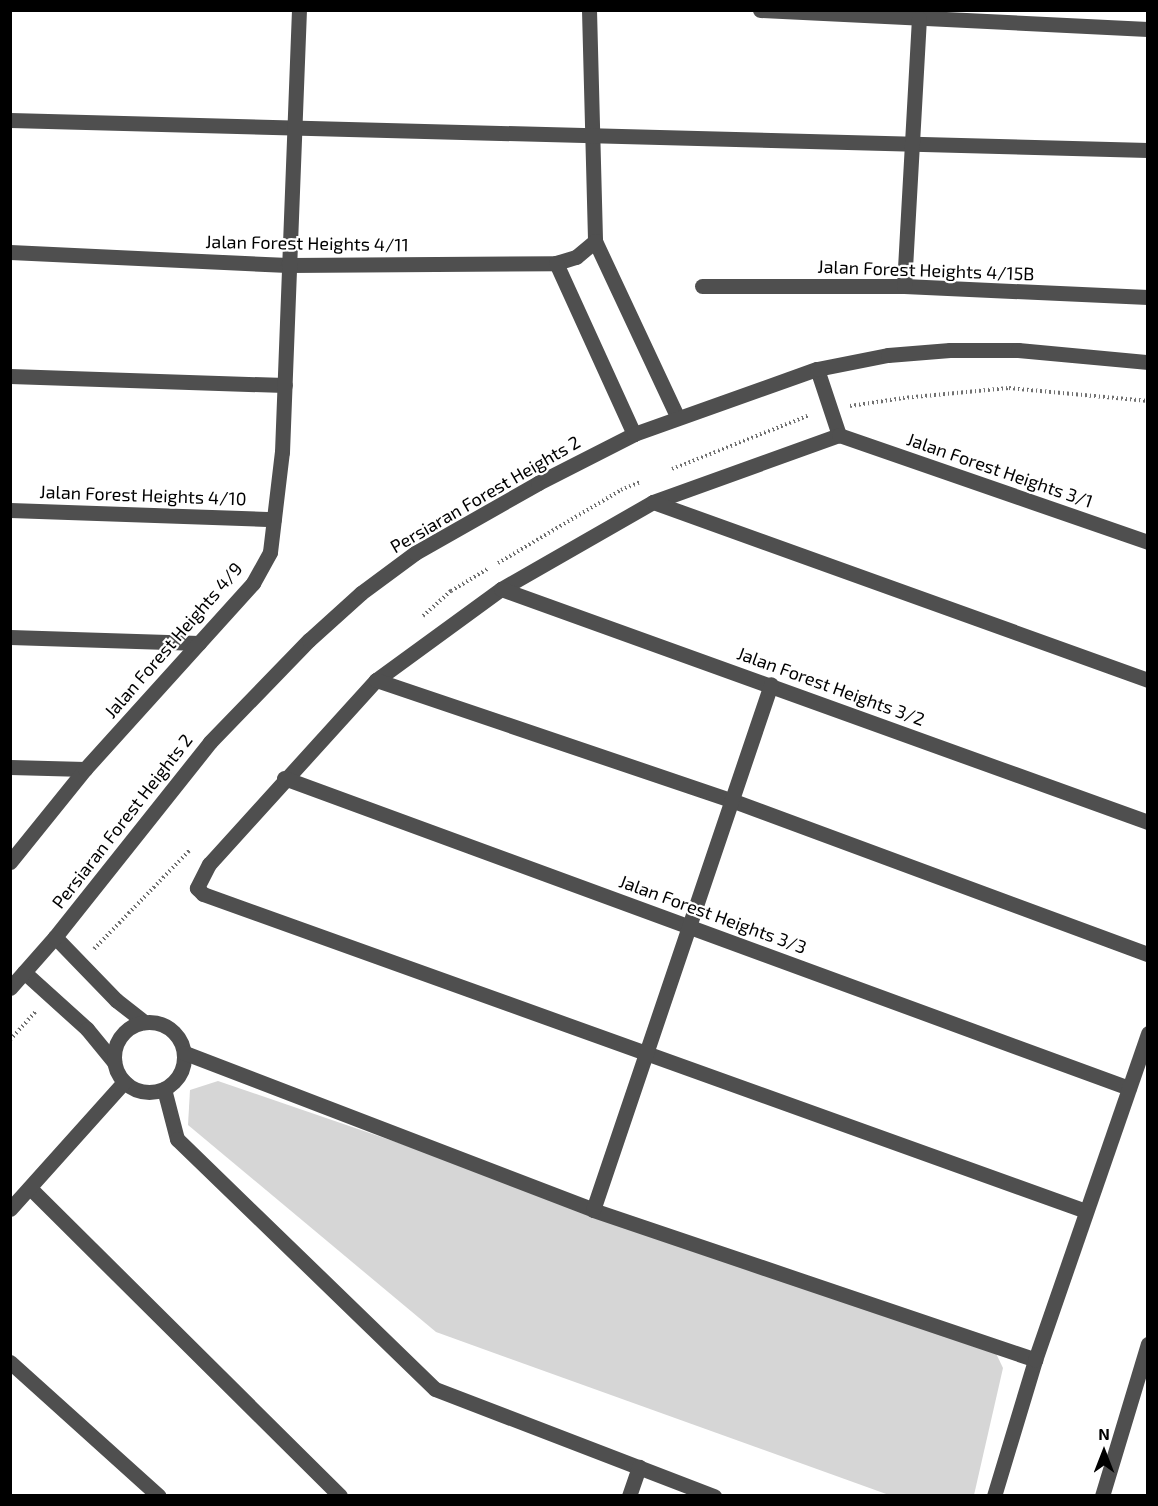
<!DOCTYPE html>
<style>
body{margin:0}
#map{position:relative;width:1158px;height:1506px;overflow:hidden;background:#fff;font-family:"Exo 2",sans-serif}
div>[style]{position:absolute}
[style*='--x']{left:calc(var(--x)*1px);top:calc(var(--y)*1px);width:calc(var(--w)*1px);rotate:calc(var(--a)*1deg)}
.green>*{inset:0;background:#d6d6d6}
.path>*{height:4px;margin-top:-2px;transform-origin:0;background:repeating-linear-gradient(90deg,#717171 0 1.5px,transparent 0 4.5px)}
.minor>*{height:15px;margin:-7.5px;padding:0 7.5px;transform-origin:7.5px;border-radius:7.5px;background:#4f4f4f}
.minor>.ring{margin:-7.5px;padding:0;box-sizing:content-box;background:none;border:15px solid #4f4f4f;border-radius:50%}
span{translate:-50% -50%;white-space:nowrap;text-align:center;line-height:1.15;-webkit-text-stroke:4.5px #fff;paint-order:stroke}
.street-label{font-size:18px;color:#000}
.frame{position:absolute;inset:0;border:12px solid #000;pointer-events:none}
.north{position:absolute;left:1074px;top:1422px;width:60px;height:60px;-webkit-text-stroke:4px #fff;paint-order:stroke;rotate:0deg;font-size:16px;font-weight:700;line-height:24px;text-align:center;color:#000}
.north::after{content:'';display:block;margin:auto;width:21px;height:27px;background:#000;clip-path:polygon(50% 0,100% 100%,50% 72%,0 100%)}
</style>
<div id="map">
<div class="green">
<div style="clip-path:polygon(218px 1081px,993px 1347px,1003px 1368px,974px 1495px,889px 1495px,436px 1332px,188px 1125px,190px 1090px)"></div>
</div>
<div class="path">
<div style="--x:850;--y:406;--w:54;--a:-8.6"></div>
<div style="--x:903;--y:398;--w:106;--a:-5.4"></div>
<div style="--x:1009;--y:388;--w:140;--a:5.3"></div>
<div style="--x:672;--y:469;--w:148;--a:-21.4"></div>
<div style="--x:498;--y:563;--w:143;--a:-30.7"></div>
<div style="--x:621;--y:490;--w:21;--a:-23"></div>
<div style="--x:423;--y:616;--w:38;--a:-42"></div>
<div style="--x:451;--y:591;--w:44;--a:-31.2"></div>
<div style="--x:94;--y:949;--w:139;--a:-45.9"></div>
<div style="--x:10;--y:1040;--w:39;--a:-48"></div>
</div>
<div class="minor">
<div style="--x:589;--y:10;--w:231;--a:88.5"></div>
<div style="--x:595;--y:241;--w:195;--a:64.9"></div>
<div style="--x:760;--y:10;--w:388;--a:2.8"></div>
<div style="--x:10;--y:120;--w:1138;--a:1.51"></div>
<div style="--x:10;--y:252;--w:278;--a:2.7"></div>
<div style="--x:288;--y:265;--w:268;--a:-0.4"></div>
<div style="--x:556;--y:263;--w:21;--a:-17"></div>
<div style="--x:576;--y:257;--w:25;--a:-40"></div>
<div style="--x:556;--y:263;--w:188;--a:65.5"></div>
<div style="--x:702;--y:286;--w:202;--a:0"></div>
<div style="--x:904;--y:286;--w:244;--a:2.6"></div>
<div style="--x:904;--y:286;--w:268;--a:-86.8"></div>
<div style="--x:817;--y:369;--w:70;--a:71.6"></div>
<div style="--x:10;--y:376;--w:275;--a:1.9"></div>
<div style="--x:839;--y:435;--w:198;--a:160.2"></div>
<div style="--x:653;--y:502;--w:175;--a:150.2"></div>
<div style="--x:501;--y:589;--w:155;--a:143.9"></div>
<div style="--x:376;--y:680;--w:248;--a:132.2"></div>
<div style="--x:209;--y:864;--w:27;--a:117"></div>
<div style="--x:197;--y:888;--w:8;--a:45"></div>
<div style="--x:203;--y:894;--w:938;--a:19.75"></div>
<div style="--x:839;--y:435;--w:327;--a:19.1"></div>
<div style="--x:653;--y:502;--w:526;--a:19.78"></div>
<div style="--x:10;--y:510;--w:264;--a:2"></div>
<div style="--x:501;--y:589;--w:688;--a:19.81"></div>
<div style="--x:10;--y:637;--w:189;--a:1.8"></div>
<div style="--x:376;--y:680;--w:375;--a:18.7"></div>
<div style="--x:731;--y:800;--w:445;--a:20.3"></div>
<div style="--x:10;--y:767;--w:75;--a:1.5"></div>
<div style="--x:284;--y:778;--w:900;--a:20.15"></div>
<div style="--x:10;--y:862;--w:119;--a:-51.1"></div>
<div style="--x:85;--y:769;--w:251;--a:-47.9"></div>
<div style="--x:253;--y:583;--w:35;--a:-61"></div>
<div style="--x:270;--y:552;--w:101;--a:-83.2"></div>
<div style="--x:282;--y:452;--w:442;--a:-87.8"></div>
<div style="--x:55;--y:937;--w:88;--a:45.9"></div>
<div style="--x:116;--y:1000;--w:36;--a:38"></div>
<div style="--x:24;--y:972;--w:85;--a:42.1"></div>
<div style="--x:87;--y:1029;--w:43;--a:50.7"></div>
<div style="--x:10;--y:988;--w:68;--a:-48.6"></div>
<div style="--x:55;--y:937;--w:249;--a:-51.5"></div>
<div style="--x:210;--y:742;--w:142;--a:-45.9"></div>
<div style="--x:309;--y:640;--w:70;--a:-42.1"></div>
<div style="--x:361;--y:593;--w:67;--a:-36.5"></div>
<div style="--x:415;--y:553;--w:142;--a:-29.6"></div>
<div style="--x:538;--y:483;--w:108;--a:-27"></div>
<div style="--x:634;--y:434;--w:194;--a:-19.6"></div>
<div style="--x:817;--y:369;--w:72;--a:-11.2"></div>
<div style="--x:888;--y:355;--w:62;--a:-4.6"></div>
<div style="--x:950;--y:350;--w:68;--a:0"></div>
<div style="--x:1018;--y:350;--w:131;--a:5.3"></div>
<div class="ring" style="left:114px;top:1022px;width:55px;height:55px"></div>
<div style="--x:185;--y:1053;--w:437;--a:21"></div>
<div style="--x:593;--y:1210;--w:467;--a:18.7"></div>
<div style="--x:164;--y:1089;--w:52;--a:75.4"></div>
<div style="--x:177;--y:1139;--w:359;--a:44.1"></div>
<div style="--x:435;--y:1389;--w:299;--a:21"></div>
<div style="--x:30;--y:1188;--w:437;--a:44.8"></div>
<div style="--x:10;--y:1209;--w:171;--a:-48.1"></div>
<div style="--x:593;--y:1210;--w:555;--a:-71.3"></div>
<div style="--x:10;--y:1362;--w:200;--a:42"></div>
<div style="--x:629;--y:1496;--w:31;--a:-71"></div>
<div style="--x:994;--y:1496;--w:142;--a:-73.2"></div>
<div style="--x:1035;--y:1360;--w:346;--a:-70.9"></div>
<div style="--x:1102;--y:1496;--w:159;--a:-73.2"></div>
</div>
<div class="street-label">
<span style="left:307px;top:243px;rotate:1deg">Jalan Forest Heights 4/11</span>
<span style="left:926px;top:270px;rotate:2deg">Jalan Forest Heights 4/15B</span>
<span style="left:1000px;top:470px;rotate:19deg">Jalan Forest Heights 3/1</span>
<span style="left:485px;top:494px;rotate:-30deg">Persiaran Forest Heights 2</span>
<span style="left:143px;top:495px;rotate:2deg">Jalan Forest Heights 4/10</span>
<span style="left:173px;top:640px;rotate:-49deg">Jalan Forest Heights 4/9</span>
<span style="left:831px;top:686px;rotate:20deg">Jalan Forest Heights 3/2</span>
<span style="left:122px;top:821px;rotate:-52deg">Persiaran Forest Heights 2</span>
<span style="left:713px;top:914px;rotate:20deg">Jalan Forest Heights 3/3</span>
</div>
<div class="frame"></div>
<div class="north">N</div>
</div>
